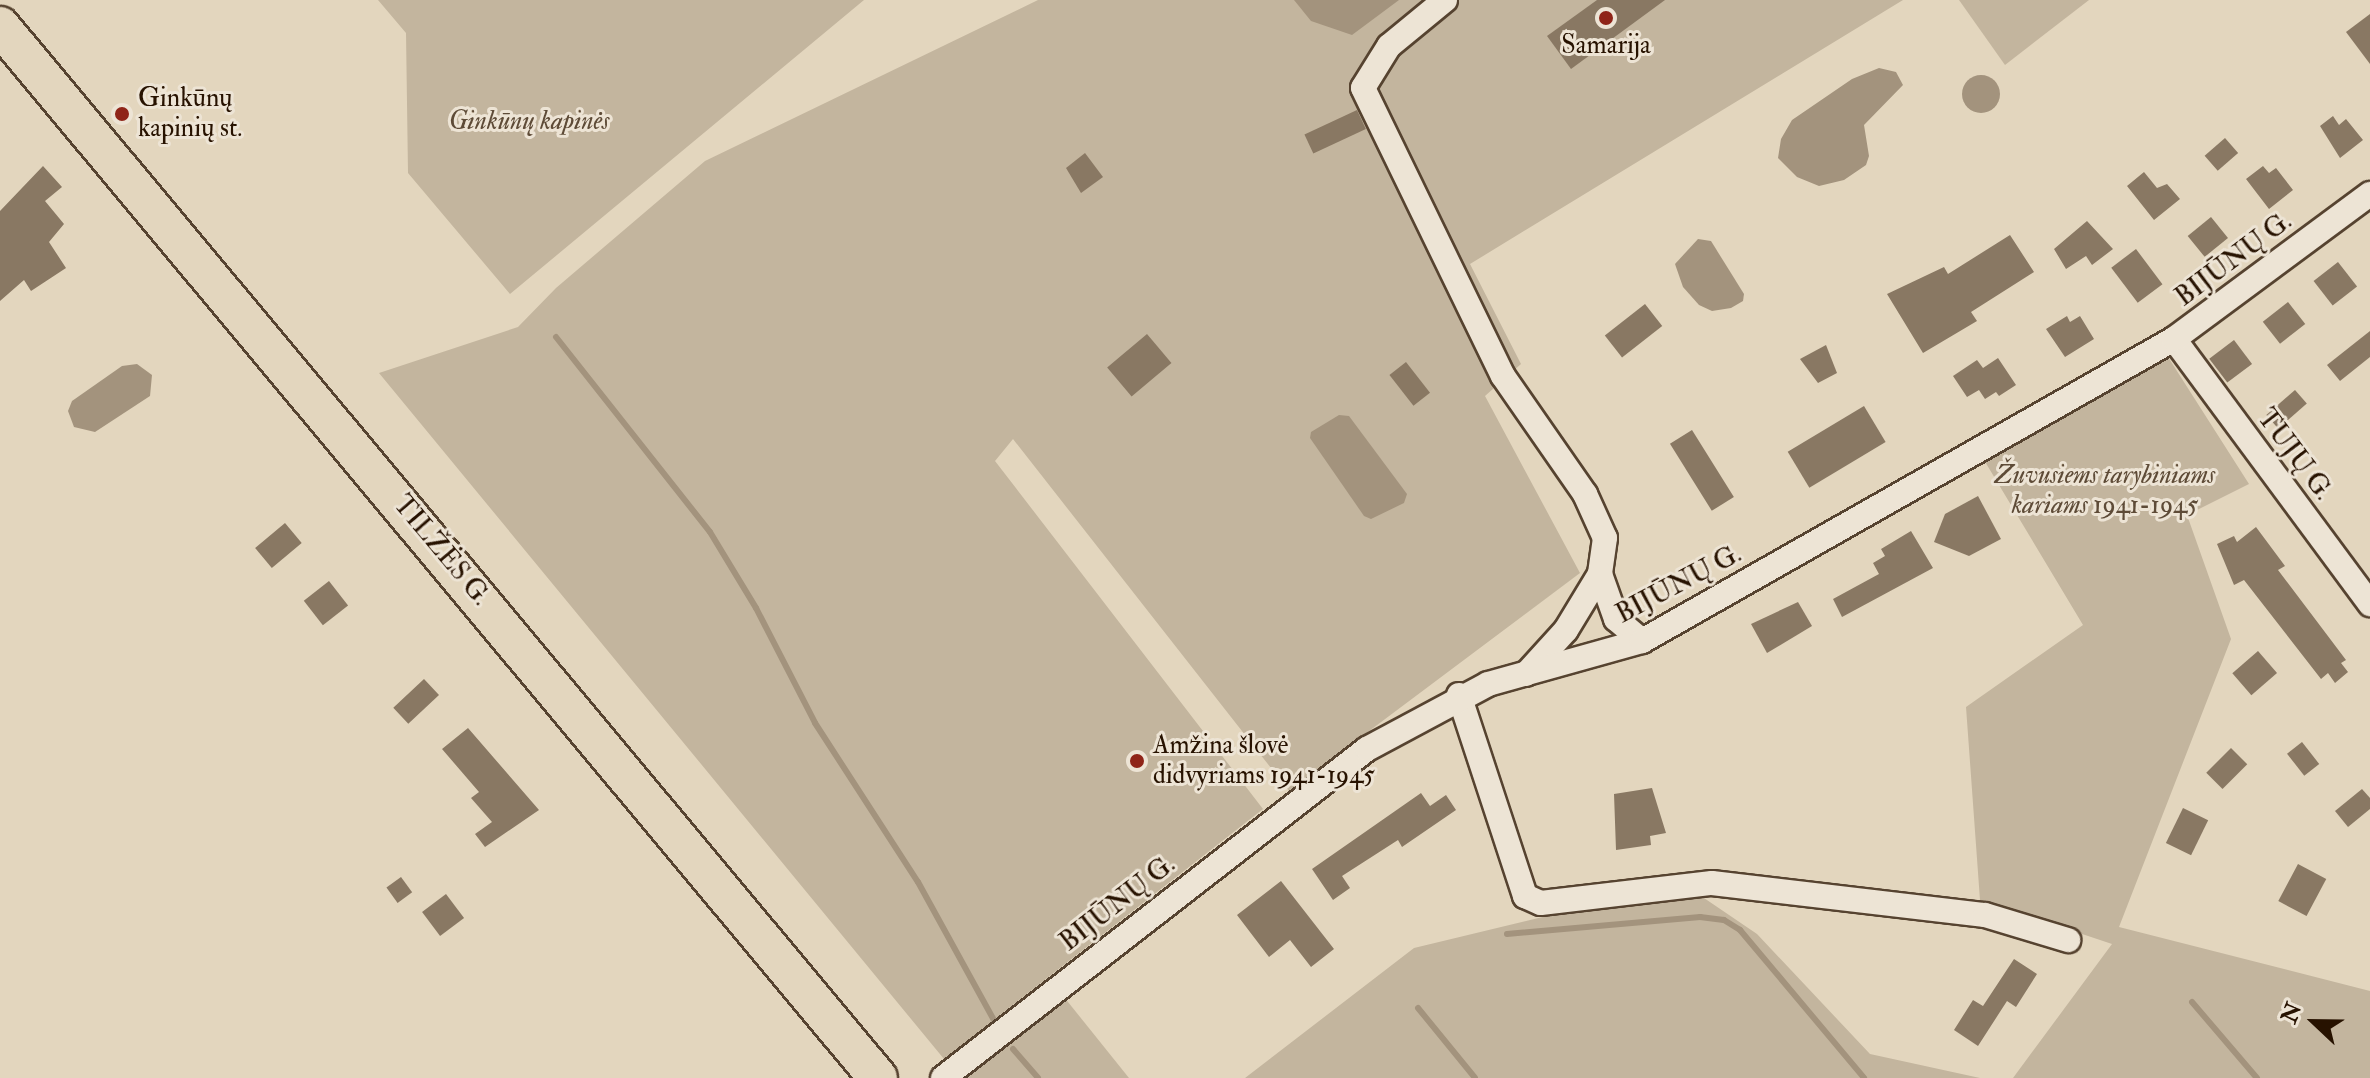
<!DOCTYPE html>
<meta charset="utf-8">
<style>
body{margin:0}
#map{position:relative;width:2370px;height:1078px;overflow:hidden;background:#e3d6be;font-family:"IM FELL Double Pica",serif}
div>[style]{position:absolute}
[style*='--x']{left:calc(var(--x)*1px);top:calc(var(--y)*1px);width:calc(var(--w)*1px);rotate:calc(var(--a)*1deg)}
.green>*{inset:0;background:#c3b59e}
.water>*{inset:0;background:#a3937d}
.round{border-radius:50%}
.stream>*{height:6px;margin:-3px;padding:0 3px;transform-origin:3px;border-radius:3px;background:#a3937d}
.building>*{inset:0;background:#897863;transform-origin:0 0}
.roads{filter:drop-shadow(2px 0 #564330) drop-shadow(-2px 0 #564330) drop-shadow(0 2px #564330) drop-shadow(0 -2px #564330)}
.minor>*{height:24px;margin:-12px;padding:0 12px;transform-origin:12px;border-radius:12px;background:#ede4d5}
.trunk>*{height:38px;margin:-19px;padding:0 19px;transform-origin:19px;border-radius:19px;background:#e3d6be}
.dots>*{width:22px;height:22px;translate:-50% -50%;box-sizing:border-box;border:4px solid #ede4d5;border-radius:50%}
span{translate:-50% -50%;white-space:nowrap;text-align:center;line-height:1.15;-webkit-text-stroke:6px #ede4d5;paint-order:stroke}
.poi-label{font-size:26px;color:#271200}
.left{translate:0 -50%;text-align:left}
.park-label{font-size:26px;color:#5e4b37;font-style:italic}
.street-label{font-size:26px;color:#271200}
.north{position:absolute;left:2274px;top:982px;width:80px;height:80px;-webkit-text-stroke:6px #ede4d5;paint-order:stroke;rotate:292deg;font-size:22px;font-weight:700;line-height:32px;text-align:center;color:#271200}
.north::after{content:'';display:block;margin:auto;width:28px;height:36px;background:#271200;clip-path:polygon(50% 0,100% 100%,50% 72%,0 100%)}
</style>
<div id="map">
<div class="green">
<div style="clip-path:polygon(378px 0,864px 0,510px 294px,408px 173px,406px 33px)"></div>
<div style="clip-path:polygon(1038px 0,1903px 0,1470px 264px,1521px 364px,1485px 396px,1580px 573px,1289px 791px,1013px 439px,995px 461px,1263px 809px,944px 1059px,379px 373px,518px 327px,556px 288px,705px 161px)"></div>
<div style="clip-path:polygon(1959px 0,2089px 0,2005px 65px)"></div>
<div style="clip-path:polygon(2168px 357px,2249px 484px,2187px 515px,2231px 639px,2119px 927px,2370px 991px,2370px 1078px,2013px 1078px,2112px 944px,1980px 900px,1966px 707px,2083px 625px,1984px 460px)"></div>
<div style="clip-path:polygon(1704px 898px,1757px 934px,1870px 1054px,1980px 1078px,1245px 1078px,1414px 948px,1584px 907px)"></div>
<div style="clip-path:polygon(1064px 997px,1129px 1078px,958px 1078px)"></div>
</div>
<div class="water">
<div style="clip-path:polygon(1294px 0,1399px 0,1352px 35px,1311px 21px)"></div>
<div style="clip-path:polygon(1879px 68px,1896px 72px,1903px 85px,1864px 125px,1869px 156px,1866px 165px,1844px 180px,1819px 186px,1797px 177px,1778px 158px,1781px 139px,1792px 120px,1852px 79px)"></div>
<div class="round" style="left:1962px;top:75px;width:38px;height:38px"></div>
<div style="clip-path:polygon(1698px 239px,1711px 241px,1744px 294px,1743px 301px,1731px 308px,1712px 311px,1699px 305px,1683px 287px,1675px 264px)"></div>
<div style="clip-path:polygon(137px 364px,152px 375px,150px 396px,95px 432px,74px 427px,68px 411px,72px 401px,122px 366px)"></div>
<div style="clip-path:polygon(1339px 415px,1349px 416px,1407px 494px,1404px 503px,1371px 519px,1364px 516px,1310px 438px,1311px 432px)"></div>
</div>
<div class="stream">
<div style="--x:556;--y:337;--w:248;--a:51.7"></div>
<div style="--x:710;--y:532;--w:89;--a:58.8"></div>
<div style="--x:756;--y:608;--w:129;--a:62.8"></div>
<div style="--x:815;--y:723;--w:189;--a:57.1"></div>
<div style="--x:918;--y:882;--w:160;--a:61.2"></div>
<div style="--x:1507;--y:934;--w:194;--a:-5"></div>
<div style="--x:1700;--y:917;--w:24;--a:7"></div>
<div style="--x:1724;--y:920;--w:19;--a:32"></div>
<div style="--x:1740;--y:930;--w:193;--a:50"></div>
<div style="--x:2192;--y:1002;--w:100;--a:49.5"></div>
<div style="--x:1418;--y:1008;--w:90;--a:50.8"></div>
<div style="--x:1013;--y:1049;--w:38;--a:49"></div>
</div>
<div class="building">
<div style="clip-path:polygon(1597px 0,1665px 0,1571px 69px,1547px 36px)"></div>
<div style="clip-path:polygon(2370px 14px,2370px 64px,2346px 32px)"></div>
<div style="left:1357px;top:110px;width:21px;height:58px;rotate:65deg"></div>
<div style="clip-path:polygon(2333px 116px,2339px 125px,2346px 119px,2363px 140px,2340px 158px,2320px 126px)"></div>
<div style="left:2225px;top:138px;width:20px;height:27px;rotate:49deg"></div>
<div style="clip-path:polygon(1085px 153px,1103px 177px,1081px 193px,1066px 168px)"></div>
<div style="clip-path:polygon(43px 166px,62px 187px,45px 201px,64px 224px,49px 242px,66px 268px,31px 291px,24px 280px,0 301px,0 211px)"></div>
<div style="clip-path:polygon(2263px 166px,2269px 173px,2276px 168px,2293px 190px,2269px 209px,2246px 179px)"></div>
<div style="clip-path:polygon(2144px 172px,2157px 188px,2167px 184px,2180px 199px,2154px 220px,2127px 186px)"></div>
<div style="left:2211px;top:217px;width:27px;height:30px;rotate:51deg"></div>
<div style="clip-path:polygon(2087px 221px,2113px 249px,2092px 265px,2086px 256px,2066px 269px,2054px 249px)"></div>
<div style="clip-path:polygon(2010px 235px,2034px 272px,1971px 312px,1977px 321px,1923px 353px,1887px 294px,1944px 267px,1948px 274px)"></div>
<div style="left:2136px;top:249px;width:44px;height:31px;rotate:53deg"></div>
<div style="left:2338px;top:262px;width:31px;height:31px;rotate:52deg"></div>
<div style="left:2288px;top:302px;width:28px;height:32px;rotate:52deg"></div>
<div style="left:1645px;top:304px;width:28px;height:51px;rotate:52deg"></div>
<div style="clip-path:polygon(2067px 316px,2070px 322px,2080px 316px,2094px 339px,2065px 357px,2046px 329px)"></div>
<div style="clip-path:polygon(2370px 331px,2370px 357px,2340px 381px,2327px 365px)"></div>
<div style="left:1147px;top:334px;width:38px;height:52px;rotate:50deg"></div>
<div style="left:2234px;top:340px;width:30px;height:31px;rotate:53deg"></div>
<div style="clip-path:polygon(1826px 345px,1837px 373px,1818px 383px,1800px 359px)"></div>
<div style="clip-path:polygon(1998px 358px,2016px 385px,1999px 396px,1996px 392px,1985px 399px,1979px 390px,1967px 397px,1953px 376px,1977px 360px,1983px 368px)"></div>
<div style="left:1406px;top:362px;width:39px;height:21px;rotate:52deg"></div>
<div style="left:2295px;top:390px;width:18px;height:38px;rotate:49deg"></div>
<div style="left:1864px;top:406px;width:42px;height:89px;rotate:59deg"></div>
<div style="left:1692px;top:430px;width:79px;height:26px;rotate:58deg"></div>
<div style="clip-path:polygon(1978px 496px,2001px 539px,1969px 556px,1934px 542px,1945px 514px)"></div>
<div style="left:285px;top:523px;width:26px;height:39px;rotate:50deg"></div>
<div style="clip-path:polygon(2256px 527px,2285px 566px,2278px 570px,2346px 660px,2341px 663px,2348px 672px,2335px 683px,2328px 673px,2321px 679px,2244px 580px,2234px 585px,2217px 544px,2234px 536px,2237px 542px)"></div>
<div style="clip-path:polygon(1911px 531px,1933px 568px,1842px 617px,1833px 599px,1879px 574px,1873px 563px,1885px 556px,1881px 549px)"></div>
<div style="left:329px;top:581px;width:31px;height:32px;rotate:52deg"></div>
<div style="clip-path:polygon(1798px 602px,1812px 626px,1767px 653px,1751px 624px)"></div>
<div style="left:2258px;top:651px;width:29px;height:34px;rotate:49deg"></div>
<div style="left:424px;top:679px;width:22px;height:42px;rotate:47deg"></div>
<div style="clip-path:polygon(468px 728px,539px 810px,485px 847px,475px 834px,492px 822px,471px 798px,479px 792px,442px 749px)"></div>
<div style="left:2302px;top:742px;width:28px;height:19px;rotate:52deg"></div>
<div style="left:2231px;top:748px;width:23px;height:35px;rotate:45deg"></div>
<div style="clip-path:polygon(1652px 788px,1666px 833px,1650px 836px,1651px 845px,1616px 850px,1614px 794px)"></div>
<div style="clip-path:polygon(2362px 789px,2370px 798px,2370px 809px,2348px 827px,2335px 811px)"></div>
<div style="clip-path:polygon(1421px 793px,1430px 806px,1446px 795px,1456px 810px,1402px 847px,1398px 840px,1342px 876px,1350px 888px,1333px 900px,1312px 869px)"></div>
<div style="left:2183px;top:808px;width:28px;height:39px;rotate:26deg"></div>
<div style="left:2298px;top:864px;width:32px;height:42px;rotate:28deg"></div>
<div style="left:401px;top:877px;width:19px;height:18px;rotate:54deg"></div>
<div style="clip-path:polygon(1281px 881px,1334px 949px,1311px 967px,1290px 940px,1269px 957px,1237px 915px)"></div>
<div style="left:446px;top:894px;width:30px;height:30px;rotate:53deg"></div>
<div style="clip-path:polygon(2014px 959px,2037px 974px,2016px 1007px,2007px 1001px,1978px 1046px,1954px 1030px,1973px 1000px,1983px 1006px)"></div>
</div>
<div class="roads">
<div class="minor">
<div style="--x:1445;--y:0;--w:72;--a:140.6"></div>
<div style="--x:1389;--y:46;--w:49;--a:121.8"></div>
<div style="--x:1363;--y:88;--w:320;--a:64.1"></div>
<div style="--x:1503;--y:376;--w:144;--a:55.2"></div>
<div style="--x:1585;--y:494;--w:48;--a:65.6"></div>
<div style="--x:1605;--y:538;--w:36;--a:98"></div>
<div style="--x:1600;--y:574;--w:48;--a:70.4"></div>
<div style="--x:1616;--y:619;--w:34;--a:40"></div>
<div style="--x:2174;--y:339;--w:330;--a:53.5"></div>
<div style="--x:1526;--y:674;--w:59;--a:-47.7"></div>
<div style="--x:1566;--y:630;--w:66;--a:-58.7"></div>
<div style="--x:1459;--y:695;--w:212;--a:71.8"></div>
<div style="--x:1525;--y:896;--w:17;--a:24"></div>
<div style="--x:1541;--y:903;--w:172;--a:-6.7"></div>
<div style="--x:1712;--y:883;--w:275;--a:6.7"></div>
<div style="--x:1985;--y:915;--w:87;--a:16.8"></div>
<div style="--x:943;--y:1078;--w:537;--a:-37.81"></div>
<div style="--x:1367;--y:749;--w:137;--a:-28.2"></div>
<div style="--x:1488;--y:684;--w:160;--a:-15.6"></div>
<div style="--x:1642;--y:641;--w:612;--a:-29.58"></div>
<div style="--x:2174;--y:339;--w:244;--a:-36.5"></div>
</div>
<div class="trunk">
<div style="--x:0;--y:26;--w:1370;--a:50.15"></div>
</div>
</div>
<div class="dots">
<div style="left:1606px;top:18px;background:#8f2418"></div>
<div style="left:122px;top:114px;background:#8f2418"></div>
<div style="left:1137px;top:761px;background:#8f2418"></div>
</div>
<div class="poi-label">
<span style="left:1606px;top:46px">Samarija</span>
<span class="left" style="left:138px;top:114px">Ginkūnų<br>kapinių st.</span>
<span class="left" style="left:1153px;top:761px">Amžina šlovė<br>didvyriams 1941-1945</span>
</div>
<div class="park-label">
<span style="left:529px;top:122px">Ginkūnų kapinės</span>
<span style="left:2105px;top:491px">Žuvusiems tarybiniams<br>kariams 1941-1945</span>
</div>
<div class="street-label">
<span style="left:2234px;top:260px;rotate:-37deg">BIJŪNŲ G.</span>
<span style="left:2294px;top:455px;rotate:53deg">TUJŲ G.</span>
<span style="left:441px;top:551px;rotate:50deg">TILŽĖS G.</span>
<span style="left:1679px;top:585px;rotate:-28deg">BIJŪNŲ G.</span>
<span style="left:1118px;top:904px;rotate:-38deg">BIJŪNŲ G.</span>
</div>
<div class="north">N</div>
</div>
